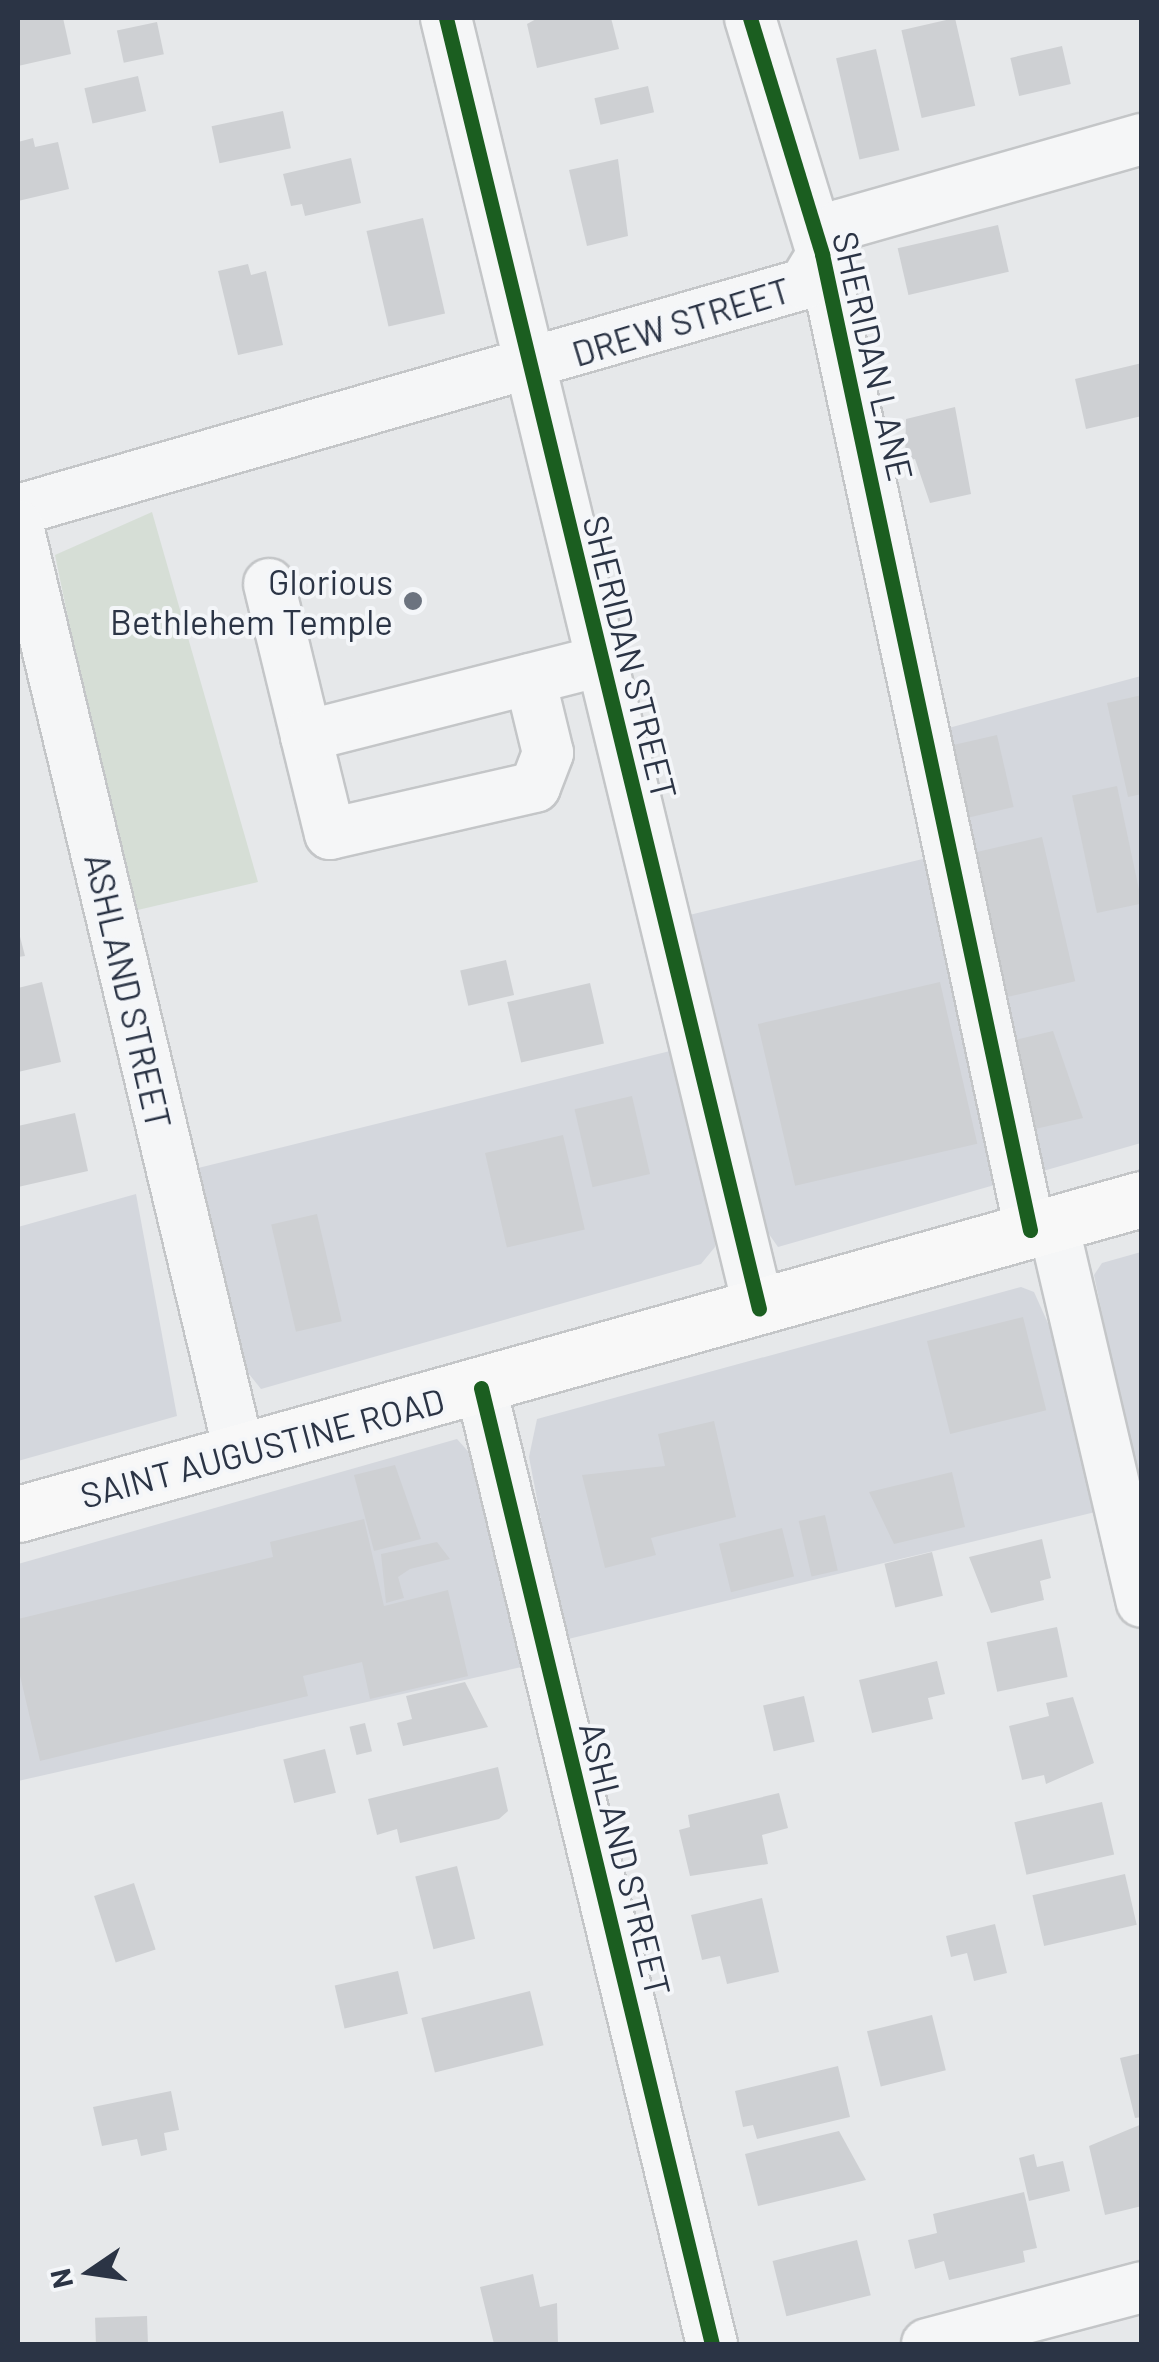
<!DOCTYPE html>
<style>
body{margin:0}
#map{position:relative;width:1159px;height:2362px;overflow:hidden;background:#e6e8ea;font-family:Barlow,sans-serif}
div>[style]{position:absolute}
[style*='--x']{left:calc(var(--x)*1px);top:calc(var(--y)*1px);width:calc(var(--w)*1px);rotate:calc(var(--a)*1deg)}
.built>*{inset:0;background:#d4d7dd}
.green>*{inset:0;background:#d6ded6}
.building>*{inset:0;background:#ced0d3;transform-origin:0 0}
.roads{filter:drop-shadow(2px 0 #c4c6c8) drop-shadow(-2px 0 #c4c6c8) drop-shadow(0 2px #c4c6c8) drop-shadow(0 -2px #c4c6c8)}
.minor>*{height:50px;margin:-25px;padding:0 25px;transform-origin:25px;border-radius:25px;background:#f5f6f7}
.major>*{height:55px;margin:-27.5px;padding:0 27.5px;transform-origin:27.5px;border-radius:27.5px;background:#f8f8f8}
.cycleway>*{height:15px;margin:-7.5px;padding:0 7.5px;transform-origin:7.5px;border-radius:7.5px;background:#1b5e20}
.dots>*{width:28px;height:28px;translate:-50% -50%;box-sizing:border-box;border:5px solid #f4f6f9;border-radius:50%}
span{translate:-50% -50%;white-space:nowrap;text-align:center;line-height:1.15;-webkit-text-stroke:8px #f4f6f9;paint-order:stroke}
.street-label{font-size:35px;color:#2b3445}
.poi-label{font-size:35px;color:#2b3445}
.right{translate:-100% -50%;text-align:right}
.frame{position:absolute;inset:0;border:20px solid #2b3445;pointer-events:none}
.north{position:absolute;left:40px;top:2222px;width:100px;height:100px;-webkit-text-stroke:8px #f4f6f9;paint-order:stroke;rotate:257deg;font-size:28px;font-weight:700;line-height:40px;text-align:center;color:#2b3445}
.north::after{content:'';display:block;margin:auto;width:35px;height:45px;background:#2b3445;clip-path:polygon(50% 0,100% 100%,50% 72%,0 100%)}
</style>
<div id="map">
<div class="built">
<div style="clip-path:polygon(1141px 676px,1141px 1143px,778px 1247px,764px 1227px,681px 917px,927px 858px,904px 740px)"></div>
<div style="clip-path:polygon(670px 1051px,713px 1200px,715px 1247px,701px 1264px,261px 1389px,241px 1364px,190px 1170px)"></div>
<div style="clip-path:polygon(136px 1194px,177px 1416px,18px 1461px,18px 1227px)"></div>
<div style="clip-path:polygon(1141px 1252px,1141px 1486px,1138px 1486px,1094px 1275px,1102px 1263px)"></div>
<div style="clip-path:polygon(1021px 1287px,1034px 1292px,1090px 1417px,1112px 1508px,564px 1640px,529px 1457px,537px 1419px)"></div>
<div style="clip-path:polygon(457px 1439px,474px 1458px,535px 1664px,18px 1781px,18px 1564px)"></div>
</div>
<div class="green">
<div style="clip-path:polygon(152px 512px,258px 882px,129px 912px,55px 555px)"></div>
</div>
<div class="building">
<div style="clip-path:polygon(18px 18px,63px 18px,71px 54px,18px 66px)"></div>
<div style="clip-path:polygon(538px 18px,611px 18px,619px 49px,537px 68px,527px 24px)"></div>
<div style="left:955px;top:18px;width:90px;height:55px;rotate:77deg"></div>
<div style="left:157px;top:22px;width:33px;height:41px;rotate:78deg"></div>
<div style="left:1062px;top:46px;width:39px;height:53px;rotate:77deg"></div>
<div style="left:876px;top:49px;width:104px;height:41px;rotate:77deg"></div>
<div style="left:138px;top:76px;width:36px;height:55px;rotate:77deg"></div>
<div style="left:648px;top:86px;width:27px;height:55px;rotate:77deg"></div>
<div style="left:283px;top:111px;width:38px;height:73px;rotate:78deg"></div>
<div style="clip-path:polygon(33px 138px,35px 147px,58px 142px,69px 189px,18px 201px,18px 142px)"></div>
<div style="clip-path:polygon(351px 158px,361px 203px,305px 216px,302px 204px,291px 206px,283px 174px)"></div>
<div style="clip-path:polygon(618px 159px,628px 236px,587px 246px,569px 170px)"></div>
<div style="left:423px;top:218px;width:98px;height:58px;rotate:77deg"></div>
<div style="left:998px;top:225px;width:48px;height:103px;rotate:77deg"></div>
<div style="clip-path:polygon(248px 264px,251px 275px,266px 271px,283px 345px,238px 355px,218px 271px)"></div>
<div style="clip-path:polygon(1142px 363px,1142px 416px,1086px 429px,1075px 379px)"></div>
<div style="clip-path:polygon(955px 407px,971px 494px,930px 503px,915px 459px,905px 461px,906px 419px)"></div>
<div style="clip-path:polygon(1142px 695px,1142px 794px,1128px 797px,1107px 703px)"></div>
<div style="left:997px;top:735px;width:74px;height:57px;rotate:77deg"></div>
<div style="left:1117px;top:786px;width:120px;height:46px;rotate:78deg"></div>
<div style="left:1042px;top:837px;width:148px;height:89px;rotate:77deg"></div>
<div style="clip-path:polygon(18px 929px,25px 956px,18px 957px)"></div>
<div style="left:506px;top:960px;width:36px;height:47px;rotate:77deg"></div>
<div style="clip-path:polygon(42px 982px,61px 1062px,18px 1072px,18px 988px)"></div>
<div style="left:940px;top:982px;width:166px;height:187px;rotate:77deg"></div>
<div style="left:590px;top:983px;width:62px;height:85px;rotate:77deg"></div>
<div style="clip-path:polygon(1053px 1031px,1083px 1118px,1022px 1132px,1002px 1043px)"></div>
<div style="left:632px;top:1096px;width:80px;height:59px;rotate:77deg"></div>
<div style="clip-path:polygon(75px 1113px,88px 1171px,18px 1187px,18px 1126px)"></div>
<div style="left:563px;top:1135px;width:97px;height:80px;rotate:77deg"></div>
<div style="left:317px;top:1214px;width:110px;height:47px;rotate:77deg"></div>
<div style="left:1023px;top:1317px;width:96px;height:99px;rotate:76deg"></div>
<div style="clip-path:polygon(714px 1421px,736px 1517px,651px 1538px,656px 1555px,605px 1568px,582px 1475px,665px 1466px,658px 1434px)"></div>
<div style="clip-path:polygon(395px 1465px,421px 1539px,374px 1551px,354px 1475px)"></div>
<div style="clip-path:polygon(952px 1472px,965px 1527px,894px 1544px,869px 1492px)"></div>
<div style="left:825px;top:1515px;width:57px;height:27px;rotate:77deg"></div>
<div style="clip-path:polygon(364px 1519px,384px 1606px,448px 1590px,468px 1676px,370px 1699px,362px 1662px,303px 1676px,308px 1696px,40px 1761px,18px 1667px,18px 1619px,273px 1557px,270px 1542px)"></div>
<div style="left:782px;top:1528px;width:50px;height:65px;rotate:76deg"></div>
<div style="clip-path:polygon(1042px 1539px,1051px 1578px,1040px 1581px,1044px 1600px,991px 1613px,969px 1557px)"></div>
<div style="clip-path:polygon(437px 1542px,450px 1559px,410px 1569px,398px 1577px,404px 1598px,386px 1603px,381px 1554px)"></div>
<div style="left:932px;top:1552px;width:45px;height:49px;rotate:76deg"></div>
<div style="left:1057px;top:1627px;width:51px;height:72px;rotate:78deg"></div>
<div style="clip-path:polygon(937px 1661px,945px 1694px,928px 1698px,933px 1719px,872px 1733px,859px 1680px)"></div>
<div style="clip-path:polygon(465px 1682px,488px 1727px,403px 1746px,397px 1723px,412px 1719px,406px 1696px)"></div>
<div style="left:804px;top:1696px;width:47px;height:42px;rotate:77deg"></div>
<div style="clip-path:polygon(1073px 1697px,1094px 1763px,1046px 1784px,1044px 1775px,1022px 1780px,1009px 1726px,1049px 1716px,1046px 1703px)"></div>
<div style="left:365px;top:1723px;width:29px;height:16px;rotate:76deg"></div>
<div style="left:325px;top:1749px;width:45px;height:43px;rotate:76deg"></div>
<div style="clip-path:polygon(498px 1767px,508px 1811px,499px 1819px,400px 1843px,397px 1829px,377px 1835px,368px 1799px)"></div>
<div style="clip-path:polygon(779px 1793px,788px 1828px,762px 1835px,768px 1864px,690px 1876px,679px 1830px,690px 1827px,688px 1815px)"></div>
<div style="left:1102px;top:1802px;width:54px;height:90px;rotate:77deg"></div>
<div style="left:457px;top:1866px;width:75px;height:43px;rotate:76deg"></div>
<div style="left:1125px;top:1874px;width:52px;height:95px;rotate:77deg"></div>
<div style="left:134px;top:1883px;width:70px;height:42px;rotate:72deg"></div>
<div style="clip-path:polygon(762px 1898px,779px 1972px,727px 1984px,720px 1956px,702px 1960px,691px 1915px)"></div>
<div style="clip-path:polygon(995px 1924px,1007px 1973px,974px 1981px,967px 1953px,951px 1957px,946px 1936px)"></div>
<div style="left:398px;top:1971px;width:44px;height:65px;rotate:77deg"></div>
<div style="left:530px;top:1991px;width:56px;height:112px;rotate:76deg"></div>
<div style="left:932px;top:2015px;width:57px;height:67px;rotate:76deg"></div>
<div style="clip-path:polygon(1142px 2053px,1142px 2117px,1135px 2118px,1120px 2058px)"></div>
<div style="clip-path:polygon(838px 2066px,850px 2117px,757px 2139px,753px 2125px,743px 2127px,735px 2091px)"></div>
<div style="clip-path:polygon(171px 2091px,179px 2130px,164px 2133px,167px 2150px,141px 2156px,137px 2139px,102px 2146px,93px 2107px)"></div>
<div style="clip-path:polygon(1142px 2124px,1142px 2206px,1105px 2215px,1089px 2146px)"></div>
<div style="clip-path:polygon(839px 2131px,866px 2180px,758px 2206px,745px 2154px)"></div>
<div style="clip-path:polygon(1034px 2154px,1037px 2167px,1063px 2161px,1070px 2191px,1029px 2201px,1019px 2158px)"></div>
<div style="clip-path:polygon(1024px 2192px,1037px 2248px,1023px 2251px,1025px 2262px,949px 2280px,944px 2261px,915px 2269px,908px 2240px,937px 2233px,933px 2214px)"></div>
<div style="left:857px;top:2240px;width:57px;height:87px;rotate:76deg"></div>
<div style="clip-path:polygon(533px 2274px,540px 2307px,557px 2303px,558px 2344px,494px 2344px,480px 2287px)"></div>
<div style="left:147px;top:2316px;width:28px;height:52px;rotate:88deg"></div>
</div>
<div class="roads">
<div class="minor">
<div style="--x:446;--y:18;--w:1328;--a:76.37"></div>
<div style="--x:750;--y:18;--w:247;--a:73"></div>
<div style="--x:822;--y:254;--w:998;--a:77.97"></div>
<div style="--x:18;--y:510;--w:818;--a:-16.04"></div>
<div style="--x:804;--y:284;--w:69;--a:-58.6"></div>
<div style="--x:840;--y:225;--w:314;--a:-15.9"></div>
<div style="--x:18;--y:526;--w:955;--a:76.56"></div>
<div style="--x:269;--y:584;--w:156;--a:76.3"></div>
<div style="--x:530;--y:679;--w:76;--a:76.3"></div>
<div style="--x:548;--y:753;--w:36;--a:111"></div>
<div style="--x:535;--y:787;--w:210;--a:167.1"></div>
<div style="--x:330;--y:834;--w:101;--a:-103.8"></div>
<div style="--x:306;--y:736;--w:304;--a:-14.3"></div>
<div style="--x:1053;--y:1224;--w:388;--a:76.8"></div>
<div style="--x:481;--y:1388;--w:984;--a:76.42"></div>
<div style="--x:927;--y:2344;--w:222;--a:-14.8"></div>
</div>
<div class="major">
<div style="--x:18;--y:1514;--w:1167;--a:-15.66"></div>
</div>
</div>
<div class="cycleway">
<div style="--x:446;--y:18;--w:1328;--a:76.37"></div>
<div style="--x:750;--y:18;--w:247;--a:73"></div>
<div style="--x:822;--y:254;--w:998;--a:77.97"></div>
<div style="--x:481;--y:1388;--w:984;--a:76.42"></div>
</div>
<div class="dots">
<div style="left:413px;top:601px;background:#6c737f"></div>
</div>
<div class="street-label">
<span style="left:681px;top:321px;rotate:-17deg">DREW STREET</span>
<span style="left:874px;top:356px;rotate:77deg">SHERIDAN LANE</span>
<span style="left:631px;top:657px;rotate:76deg">SHERIDAN STREET</span>
<span style="left:129px;top:991px;rotate:77deg">ASHLAND STREET</span>
<span style="left:262px;top:1447px;rotate:-15deg">SAINT AUGUSTINE ROAD</span>
<span style="left:626px;top:1859px;rotate:76deg">ASHLAND STREET</span>
</div>
<div class="poi-label">
<span class="right" style="left:393px;top:601px">Glorious<br>Bethlehem Temple</span>
</div>
<div class="frame"></div>
<div class="north">N</div>
</div>
